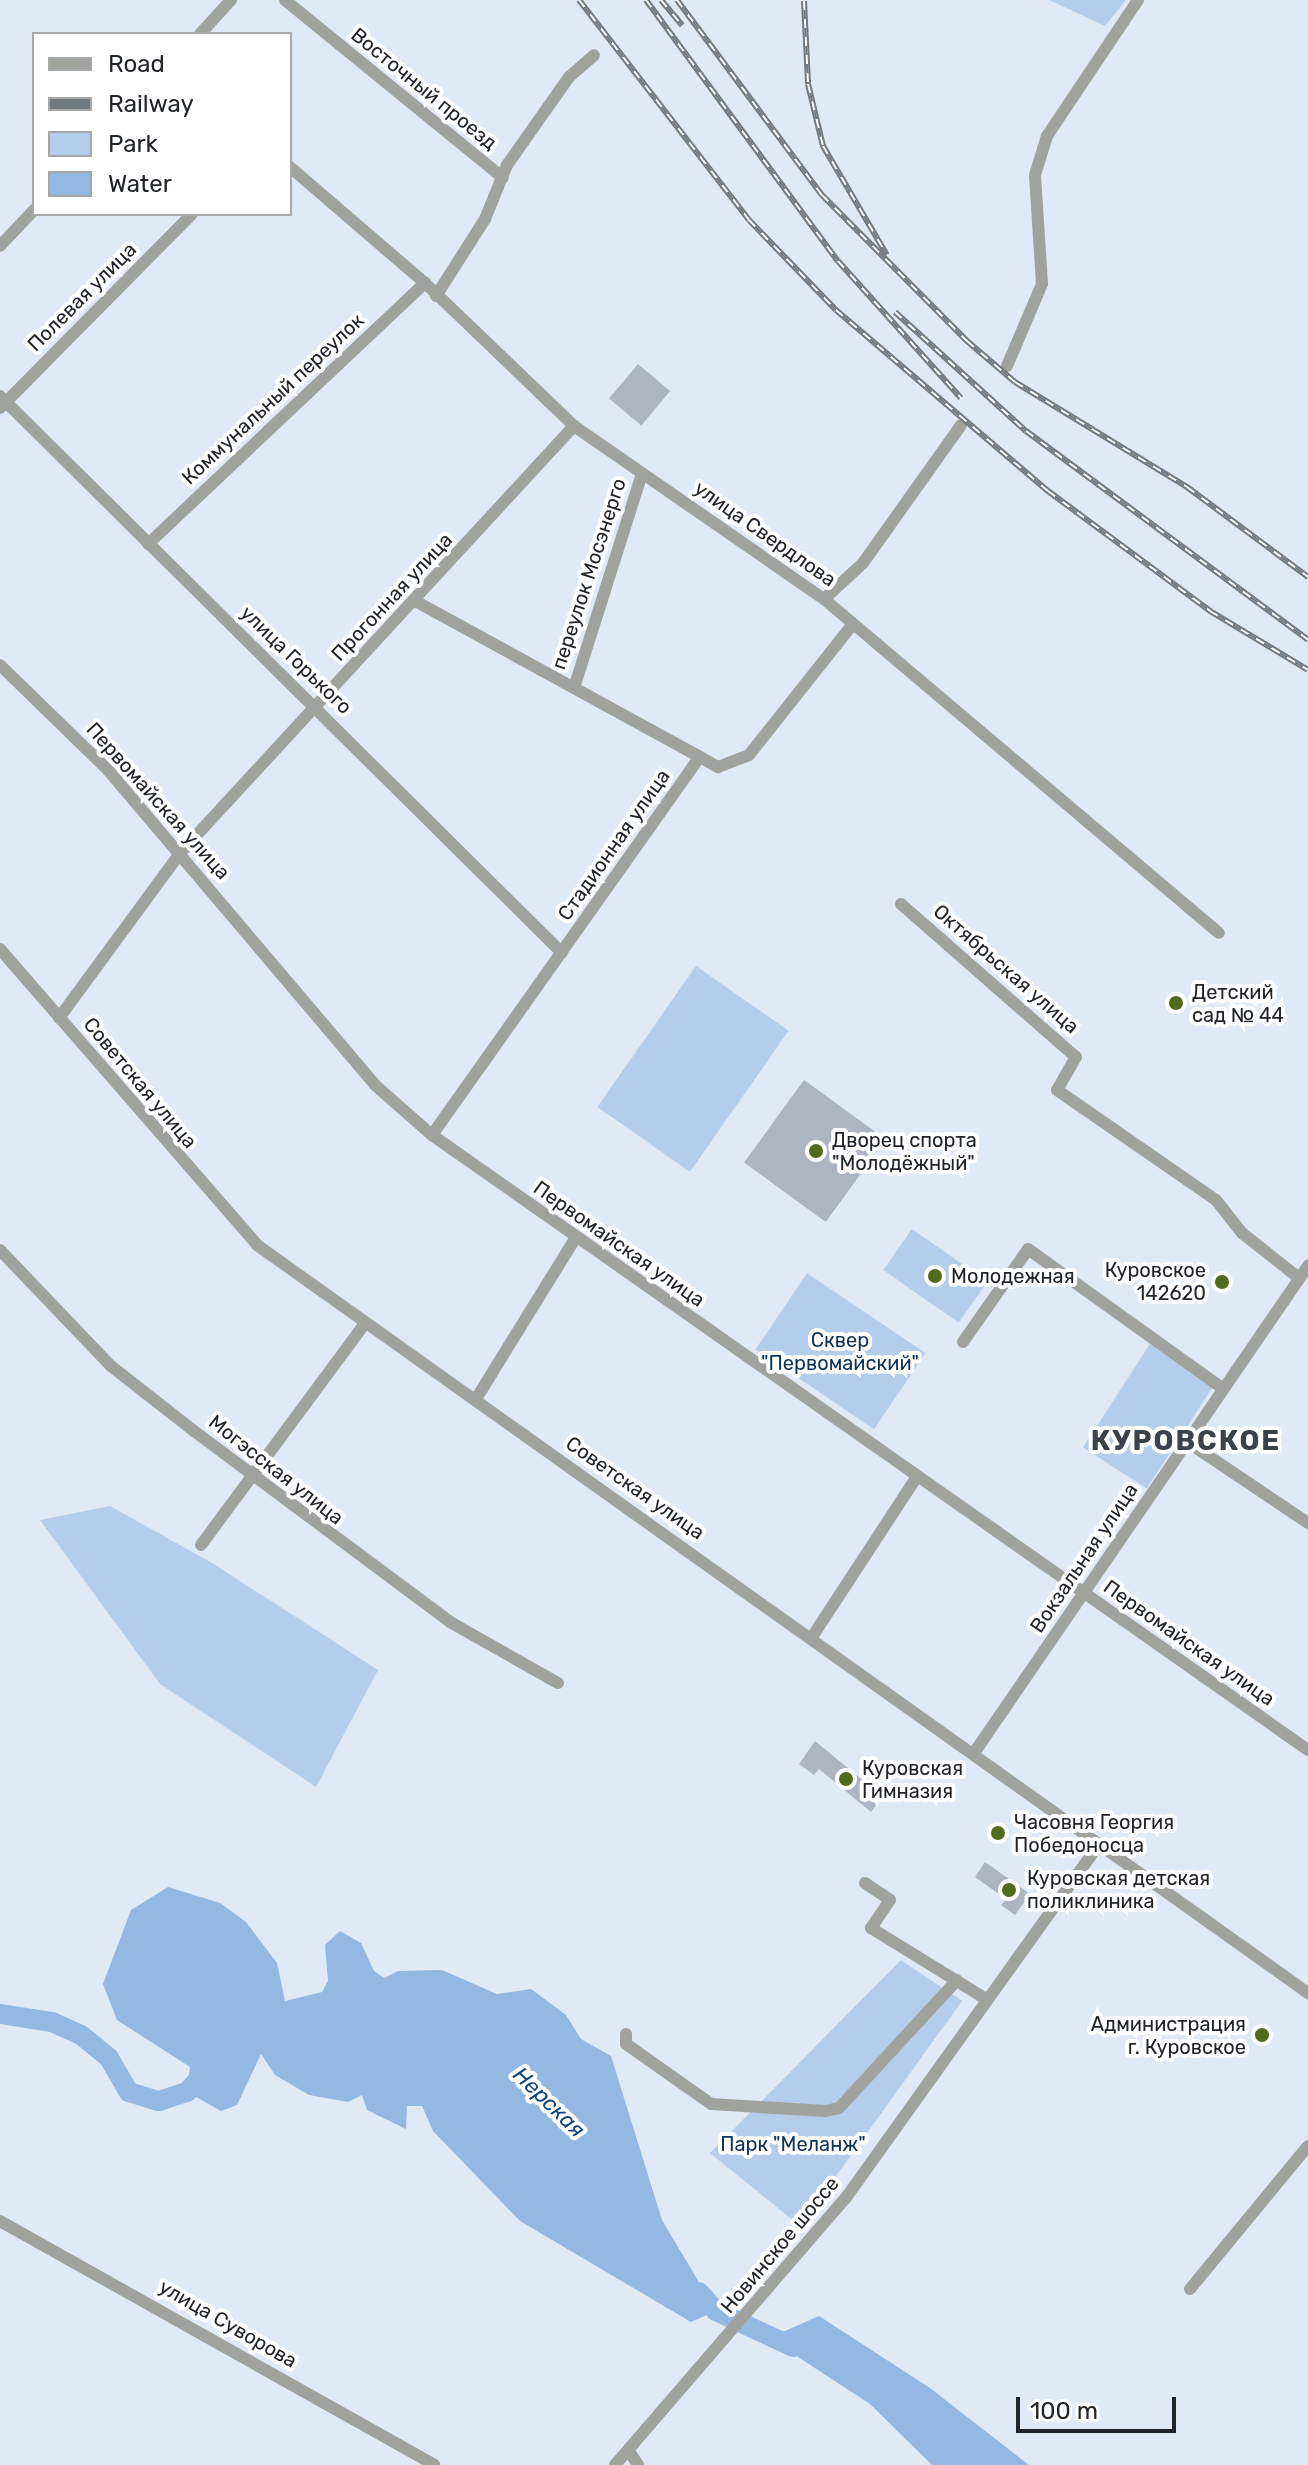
<!DOCTYPE html>
<meta charset="utf-8">
<style>
body{margin:0}
#map{position:relative;width:1308px;height:2465px;overflow:hidden;background:#e0eaf6;font-family:Rubik,sans-serif}
div>[style]{position:absolute}
[style*='--x']{left:calc(var(--x)*1px);top:calc(var(--y)*1px);width:calc(var(--w)*1px);rotate:calc(var(--a)*1deg)}
.green>*{inset:0;background:#b4cdea;transform-origin:0 0}
.water>*{inset:0;background:#93b8e2}
.river>*{height:20px;margin:-10px;padding:0 10px;transform-origin:10px;border-radius:10px;background:#93b8e2}
.building>*{inset:0;background:#acb5c1;transform-origin:0 0}
.minor>*{height:12px;margin:-6px;padding:0 6px;transform-origin:6px;border-radius:6px;background:#a0a39d}
.rail>*{height:6px;margin-top:-3px;transform-origin:0;background:repeating-linear-gradient(90deg,#fff 0 9px,#737981 0 18px);box-sizing:border-box;border-block:2px solid #737981}
.dots>*{width:22px;height:22px;translate:-50% -50%;box-sizing:border-box;border:4px solid #fff;border-radius:50%}
span{translate:-50% -50%;white-space:nowrap;text-align:center;line-height:1.15;-webkit-text-stroke:8px #fff;paint-order:stroke}
.street-label{font-size:20px;color:#202328}
.poi-label{font-size:20px;color:#202328}
.left{translate:0 -50%;text-align:left}
.right{translate:-100% -50%;text-align:right}
.park-label{font-size:20px;color:#0b3259}
.water-label{font-size:22px;color:#114679;font-style:italic}
.district-label{font-size:28px;color:#3a424c;font-weight:700;letter-spacing:2px}
.legend{position:absolute;left:32px;top:32px;width:260px;height:184px;box-sizing:border-box;background:#fff;border:2px solid #a6a7a9;margin:0;padding:10px 14px;list-style:none;font-size:24px;color:#202328}
.legend li{display:flex;align-items:center;gap:16px;height:40px}
.legend b{width:40px;border:2px solid #a6a7a9}
.scale{position:absolute;left:1016px;top:2397px;width:160px;height:36px;box-sizing:border-box;border:4px solid #202328;border-top:0;padding-left:10px;font-size:24px;line-height:28px;white-space:nowrap;color:#202328;-webkit-text-stroke:6px #fff;paint-order:stroke}
</style>
<div id="map">
<div class="green">
<div style="clip-path:polygon(1049px 0,1126px 0,1105px 26px)"></div>
<div style="left:696px;top:966px;width:113px;height:172px;rotate:35deg"></div>
<div style="left:912px;top:1229px;width:92px;height:50px;rotate:35deg"></div>
<div style="left:807px;top:1273px;width:143px;height:92px;rotate:34deg"></div>
<div style="left:1150px;top:1344px;width:76px;height:123px;rotate:33deg"></div>
<div style="clip-path:polygon(110px 1506px,212px 1563px,378px 1670px,316px 1787px,160px 1684px,40px 1520px)"></div>
<div style="clip-path:polygon(901px 1960px,962px 2001px,800px 2226px,710px 2153px)"></div>
</div>
<div class="water">
<div style="clip-path:polygon(168px 1887px,220px 1903px,246px 1922px,277px 1963px,285px 2001px,322px 1992px,328px 1981px,325px 1945px,340px 1931px,361px 1943px,374px 1971px,384px 1978px,398px 1971px,442px 1970px,497px 1994px,531px 1989px,566px 2015px,581px 2039px,611px 2056px,662px 2220px,716px 2311px,691px 2322px,520px 2221px,433px 2131px,422px 2106px,407px 2106px,406px 2129px,367px 2110px,362px 2095px,348px 2102px,309px 2095px,275px 2075px,261px 2054px,237px 2105px,221px 2111px,187px 2092px,190px 2067px,117px 2020px,103px 1984px,131px 1910px)"></div>
<div style="clip-path:polygon(819px 2316px,930px 2388px,1029px 2465px,932px 2465px,870px 2404px,769px 2338px)"></div>
</div>
<div class="river">
<div style="--x:0;--y:2014;--w:53;--a:8.7"></div>
<div style="--x:52;--y:2022;--w:32;--a:24"></div>
<div style="--x:81;--y:2035;--w:36;--a:39"></div>
<div style="--x:109;--y:2058;--w:39;--a:60"></div>
<div style="--x:129;--y:2092;--w:31;--a:17"></div>
<div style="--x:159;--y:2101;--w:29;--a:-18"></div>
<div style="--x:187;--y:2092;--w:27;--a:-48"></div>
<div style="--x:699;--y:2292;--w:25;--a:48"></div>
<div style="--x:716;--y:2311;--w:85;--a:25.1"></div>
</div>
<div class="building">
<div style="left:638px;top:364px;width:42px;height:45px;rotate:40deg"></div>
<div style="left:804px;top:1080px;width:101px;height:102px;rotate:36deg"></div>
<div style="clip-path:polygon(815px 1741px,870px 1786px,874px 1782px,886px 1791px,871px 1812px,819px 1769px,814px 1775px,799px 1764px)"></div>
<div style="clip-path:polygon(985px 1862px,1030px 1894px,1015px 1915px,1001px 1905px,1006px 1899px,975px 1877px)"></div>
</div>
<div class="minor">
<div style="--x:285;--y:0;--w:281;--a:39.2"></div>
<div style="--x:200;--y:34;--w:46;--a:-47.6"></div>
<div style="--x:290;--y:167;--w:178;--a:40.7"></div>
<div style="--x:425;--y:283;--w:207;--a:43.8"></div>
<div style="--x:574;--y:426;--w:304;--a:34.7"></div>
<div style="--x:824;--y:599;--w:517;--a:40.22"></div>
<div style="--x:0;--y:246;--w:50;--a:-46.6"></div>
<div style="--x:436;--y:296;--w:91;--a:-57.5"></div>
<div style="--x:485;--y:219;--w:58;--a:-67.8"></div>
<div style="--x:507;--y:165;--w:108;--a:-54.8"></div>
<div style="--x:569;--y:77;--w:33;--a:-41"></div>
<div style="--x:1007;--y:366;--w:89;--a:-66.9"></div>
<div style="--x:1042;--y:284;--w:109;--a:-93.7"></div>
<div style="--x:1035;--y:175;--w:41;--a:-72.9"></div>
<div style="--x:1047;--y:136;--w:164;--a:-56.2"></div>
<div style="--x:0;--y:396;--w:791;--a:44.74"></div>
<div style="--x:0;--y:408;--w:273;--a:-45.3"></div>
<div style="--x:148;--y:544;--w:381;--a:-43.3"></div>
<div style="--x:824;--y:599;--w:53;--a:-42.7"></div>
<div style="--x:863;--y:563;--w:169;--a:-54.6"></div>
<div style="--x:417;--y:602;--w:323;--a:28.7"></div>
<div style="--x:0;--y:665;--w:151;--a:44.2"></div>
<div style="--x:108;--y:770;--w:413;--a:49.7"></div>
<div style="--x:375;--y:1085;--w:76;--a:41.3"></div>
<div style="--x:432;--y:1135;--w:1070;--a:35.07"></div>
<div style="--x:574;--y:688;--w:225;--a:-72.4"></div>
<div style="--x:901;--y:904;--w:232;--a:41.2"></div>
<div style="--x:1076;--y:1057;--w:38;--a:120"></div>
<div style="--x:1057;--y:1090;--w:193;--a:34.7"></div>
<div style="--x:1216;--y:1200;--w:42;--a:51.8"></div>
<div style="--x:1242;--y:1233;--w:73;--a:38.3"></div>
<div style="--x:0;--y:949;--w:392;--a:49"></div>
<div style="--x:257;--y:1245;--w:1290;--a:35.44"></div>
<div style="--x:59;--y:1018;--w:206;--a:-53.7"></div>
<div style="--x:181;--y:852;--w:580;--a:-47.31"></div>
<div style="--x:432;--y:1135;--w:463;--a:-54.7"></div>
<div style="--x:700;--y:757;--w:21;--a:29"></div>
<div style="--x:718;--y:767;--w:33;--a:-21"></div>
<div style="--x:749;--y:755;--w:166;--a:-51.6"></div>
<div style="--x:0;--y:1250;--w:161;--a:46.3"></div>
<div style="--x:111;--y:1366;--w:105;--a:38.1"></div>
<div style="--x:194;--y:1431;--w:319;--a:36.7"></div>
<div style="--x:450;--y:1622;--w:124;--a:29.5"></div>
<div style="--x:963;--y:1342;--w:113;--a:-55"></div>
<div style="--x:1028;--y:1249;--w:239;--a:35.6"></div>
<div style="--x:476;--y:1399;--w:188;--a:-58.3"></div>
<div style="--x:1186;--y:1441;--w:147;--a:33.9"></div>
<div style="--x:201;--y:1545;--w:274;--a:-53.5"></div>
<div style="--x:812;--y:1637;--w:190;--a:-56.8"></div>
<div style="--x:974;--y:1753;--w:591;--a:-55.56"></div>
<div style="--x:865;--y:1883;--w:30;--a:34"></div>
<div style="--x:890;--y:1900;--w:34;--a:124"></div>
<div style="--x:871;--y:1928;--w:135;--a:31.7"></div>
<div style="--x:626;--y:2034;--w:10;--a:90"></div>
<div style="--x:626;--y:2044;--w:104;--a:35.2"></div>
<div style="--x:711;--y:2104;--w:114;--a:3.5"></div>
<div style="--x:825;--y:2111;--w:14;--a:-12"></div>
<div style="--x:839;--y:2108;--w:174;--a:-47.3"></div>
<div style="--x:0;--y:2221;--w:498;--a:29.3"></div>
<div style="--x:1190;--y:2289;--w:185;--a:-50.5"></div>
<div style="--x:629;--y:2451;--w:17;--a:57"></div>
<div style="--x:615;--y:2465;--w:352;--a:-49.2"></div>
<div style="--x:845;--y:2199;--w:437;--a:-54.4"></div>
</div>
<div class="rail">
<div style="--x:579;--y:0;--w:278;--a:52.3"></div>
<div style="--x:749;--y:220;--w:125;--a:46"></div>
<div style="--x:836;--y:310;--w:279;--a:40.5"></div>
<div style="--x:1048;--y:491;--w:202;--a:36.5"></div>
<div style="--x:1210;--y:611;--w:114;--a:31"></div>
<div style="--x:646;--y:0;--w:324;--a:53.7"></div>
<div style="--x:838;--y:261;--w:184;--a:48.1"></div>
<div style="--x:661;--y:0;--w:33;--a:50"></div>
<div style="--x:677;--y:0;--w:243;--a:53.4"></div>
<div style="--x:822;--y:195;--w:206;--a:45.2"></div>
<div style="--x:967;--y:341;--w:63;--a:40.5"></div>
<div style="--x:1015;--y:382;--w:202;--a:31.4"></div>
<div style="--x:1187;--y:487;--w:151;--a:36.6"></div>
<div style="--x:804;--y:1;--w:83;--a:87.2"></div>
<div style="--x:808;--y:84;--w:64;--a:76.4"></div>
<div style="--x:823;--y:146;--w:126;--a:59.6"></div>
<div style="--x:895;--y:312;--w:177;--a:42.3"></div>
<div style="--x:1026;--y:431;--w:351;--a:36.5"></div>
</div>
<div class="dots">
<div style="left:1176px;top:1003px;background:#516a1b"></div>
<div style="left:816px;top:1151px;background:#516a1b"></div>
<div style="left:935px;top:1276px;background:#516a1b"></div>
<div style="left:1222px;top:1282px;background:#516a1b"></div>
<div style="left:846px;top:1779px;background:#516a1b"></div>
<div style="left:998px;top:1833px;background:#516a1b"></div>
<div style="left:1009px;top:1890px;background:#516a1b"></div>
<div style="left:1262px;top:2035px;background:#516a1b"></div>
</div>
<div class="street-label">
<span style="left:424px;top:89px;rotate:39deg">Восточный проезд</span>
<span style="left:82px;top:297px;rotate:-45deg">Полевая улица</span>
<span style="left:273px;top:399px;rotate:-43deg">Коммунальный переулок</span>
<span style="left:765px;top:534px;rotate:35deg">улица Свердлова</span>
<span style="left:589px;top:574px;rotate:-72deg">переулок Мосэнерго</span>
<span style="left:392px;top:597px;rotate:-47deg">Прогонная улица</span>
<span style="left:296px;top:660px;rotate:44deg">улица Горького</span>
<span style="left:158px;top:801px;rotate:48deg">Первомайская улица</span>
<span style="left:614px;top:845px;rotate:-55deg">Стадионная улица</span>
<span style="left:1006px;top:969px;rotate:41deg">Октябрьская улица</span>
<span style="left:140px;top:1083px;rotate:50deg">Советская улица</span>
<span style="left:619px;top:1244px;rotate:35deg">Первомайская улица</span>
<span style="left:276px;top:1470px;rotate:38deg">Могэсская улица</span>
<span style="left:635px;top:1488px;rotate:35deg">Советская улица</span>
<span style="left:1084px;top:1558px;rotate:-56deg">Вокзальная улица</span>
<span style="left:1189px;top:1643px;rotate:35deg">Первомайская улица</span>
<span style="left:780px;top:2245px;rotate:-50deg">Новинское шоссе</span>
<span style="left:228px;top:2324px;rotate:30deg">улица Суворова</span>
</div>
<div class="poi-label">
<span class="left" style="left:1192px;top:1004px">Детский<br>сад № 44</span>
<span class="left" style="left:832px;top:1152px">Дворец спорта<br>"Молодёжный"</span>
<span class="right" style="left:1206px;top:1282px">Куровское<br>142620</span>
<span class="left" style="left:951px;top:1276px">Молодежная</span>
<span class="left" style="left:862px;top:1780px">Куровская<br>Гимназия</span>
<span class="left" style="left:1014px;top:1834px">Часовня Георгия<br>Победоносца</span>
<span class="left" style="left:1027px;top:1890px">Куровская детская<br>поликлиника</span>
<span class="right" style="left:1246px;top:2036px">Администрация<br>г. Куровское</span>
</div>
<div class="park-label">
<span style="left:840px;top:1352px">Сквер<br>"Первомайский"</span>
<span style="left:793px;top:2144px">Парк "Меланж"</span>
</div>
<div class="water-label">
<span style="left:549px;top:2102px;rotate:44deg">Нерская</span>
</div>
<div class="district-label">
<span style="left:1186px;top:1441px">КУРОВСКОЕ</span>
</div>
<ul class="legend">
<li><b style="height:10px;background:#a0a39d"></b>Road</li>
<li><b style="height:10px;background:#737981"></b>Railway</li>
<li><b style="height:22px;background:#b4cdea"></b>Park</li>
<li><b style="height:22px;background:#93b8e2"></b>Water</li>
</ul>
<div class="scale">100 m</div>
</div>
